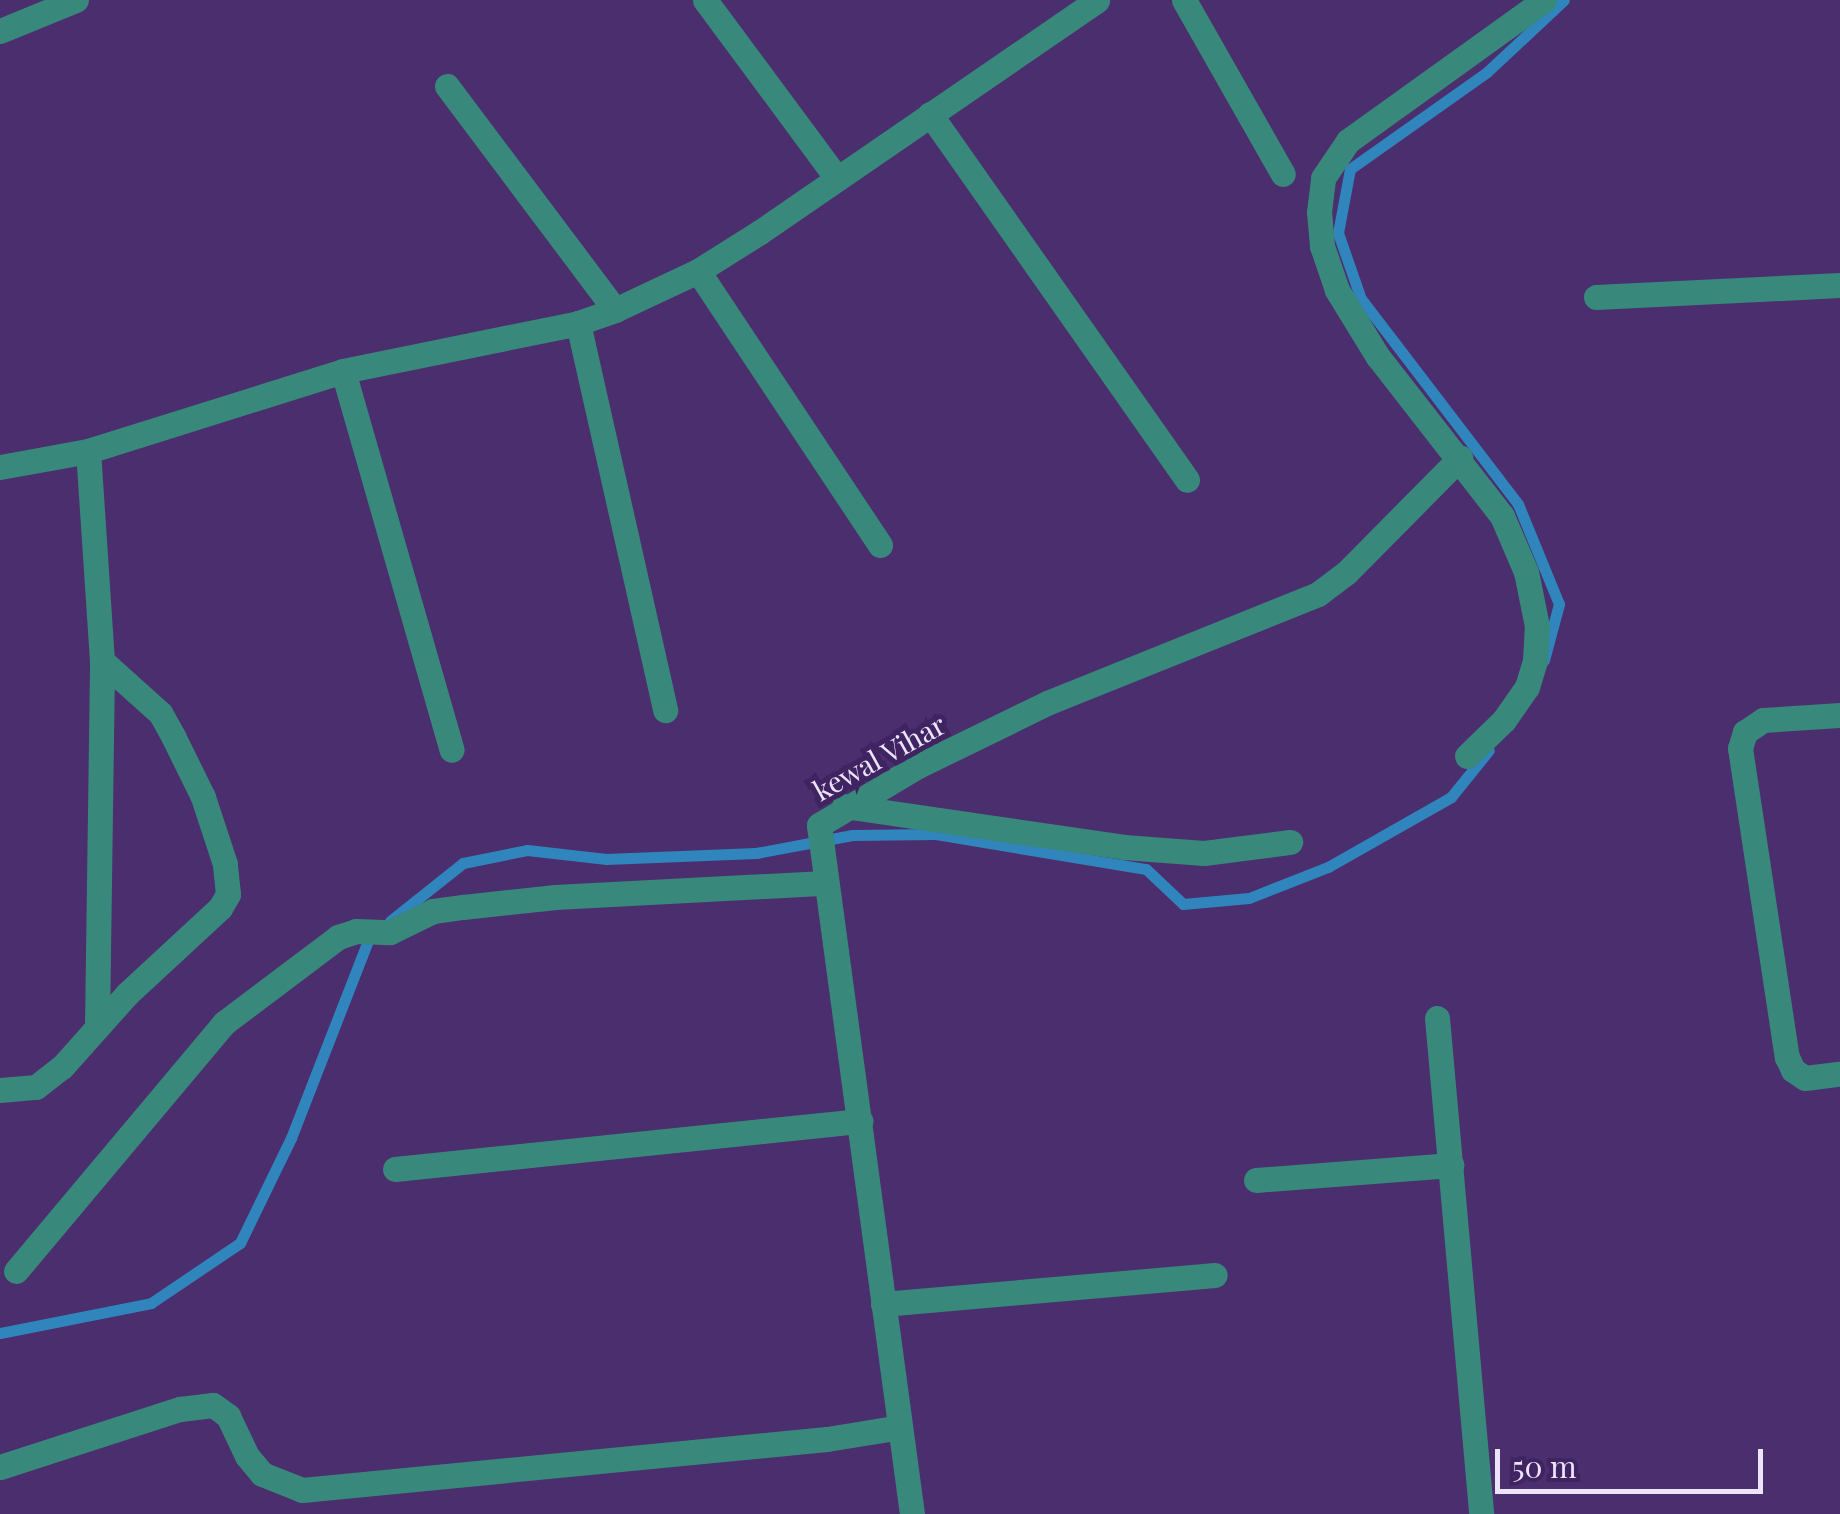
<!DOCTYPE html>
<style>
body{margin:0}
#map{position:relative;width:1840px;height:1514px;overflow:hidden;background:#4a2e6d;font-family:"Playfair Display",serif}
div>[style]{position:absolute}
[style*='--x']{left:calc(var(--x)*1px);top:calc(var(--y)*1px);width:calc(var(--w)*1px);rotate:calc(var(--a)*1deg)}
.stream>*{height:11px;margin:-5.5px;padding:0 5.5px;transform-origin:5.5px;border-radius:5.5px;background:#3185bd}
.minor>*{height:25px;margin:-12.5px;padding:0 12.5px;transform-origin:12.5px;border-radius:12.5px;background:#39887c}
span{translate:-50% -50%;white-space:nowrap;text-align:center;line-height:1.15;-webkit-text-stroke:10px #402361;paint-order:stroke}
.street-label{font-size:28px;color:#ece4fb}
.scale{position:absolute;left:1495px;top:1449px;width:268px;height:45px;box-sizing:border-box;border:5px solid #ece4fb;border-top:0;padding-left:12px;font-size:30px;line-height:35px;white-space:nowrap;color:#ece4fb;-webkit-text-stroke:8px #402361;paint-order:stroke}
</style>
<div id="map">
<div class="stream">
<div style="--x:1544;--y:660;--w:58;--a:-75"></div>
<div style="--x:1559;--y:604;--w:108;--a:-112.3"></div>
<div style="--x:1518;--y:504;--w:258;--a:-127.4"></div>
<div style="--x:1361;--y:299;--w:70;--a:-109.2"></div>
<div style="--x:1338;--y:233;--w:65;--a:-79.4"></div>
<div style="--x:1350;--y:169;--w:168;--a:-35.3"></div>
<div style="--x:1487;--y:72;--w:105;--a:-43.1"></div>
<div style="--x:390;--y:921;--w:93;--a:-38.5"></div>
<div style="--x:463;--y:863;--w:65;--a:-11.5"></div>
<div style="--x:527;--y:850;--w:80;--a:6.5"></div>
<div style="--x:606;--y:859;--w:150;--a:-2.3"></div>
<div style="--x:756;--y:853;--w:98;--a:-10.6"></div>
<div style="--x:852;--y:835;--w:84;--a:-0.7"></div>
<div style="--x:936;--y:834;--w:213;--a:9.5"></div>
<div style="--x:1146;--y:869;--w:51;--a:43.4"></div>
<div style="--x:1183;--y:904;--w:66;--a:-5.2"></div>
<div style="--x:1249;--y:898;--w:85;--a:-21.4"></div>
<div style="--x:1328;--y:867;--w:142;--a:-29.6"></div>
<div style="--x:1451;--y:797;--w:60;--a:-51"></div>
<div style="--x:0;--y:1333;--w:154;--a:-11.2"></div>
<div style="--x:151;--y:1303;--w:107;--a:-34"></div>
<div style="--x:240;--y:1243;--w:117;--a:-64.1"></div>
<div style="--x:291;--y:1138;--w:215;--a:-68.7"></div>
<div style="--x:369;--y:938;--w:9;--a:-36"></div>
</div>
<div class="minor">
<div style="--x:705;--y:0;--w:219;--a:53.5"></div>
<div style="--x:1184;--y:0;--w:200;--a:60.4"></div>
<div style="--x:0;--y:31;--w:82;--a:-22.2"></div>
<div style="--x:447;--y:86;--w:280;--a:53.1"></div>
<div style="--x:930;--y:114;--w:447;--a:54.9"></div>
<div style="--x:698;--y:271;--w:329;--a:56.4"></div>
<div style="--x:1596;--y:297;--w:244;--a:-2.8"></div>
<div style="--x:578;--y:323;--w:397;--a:77.3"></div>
<div style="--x:343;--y:371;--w:394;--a:74"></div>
<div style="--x:0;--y:467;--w:89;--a:-10.3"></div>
<div style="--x:88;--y:451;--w:267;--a:-17.4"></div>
<div style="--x:343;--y:371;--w:240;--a:-11.5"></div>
<div style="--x:578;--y:323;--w:39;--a:-19"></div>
<div style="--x:615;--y:310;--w:92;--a:-25.2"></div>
<div style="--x:698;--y:271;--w:73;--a:-32.2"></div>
<div style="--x:760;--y:232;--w:409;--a:-34.5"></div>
<div style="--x:1840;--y:715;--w:77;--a:176.3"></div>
<div style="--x:1763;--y:720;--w:22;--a:146"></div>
<div style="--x:1745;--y:732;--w:17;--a:107"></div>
<div style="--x:1740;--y:748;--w:313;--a:81.4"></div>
<div style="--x:1787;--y:1057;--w:14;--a:65"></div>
<div style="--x:1793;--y:1070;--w:14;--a:34"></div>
<div style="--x:1805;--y:1078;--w:35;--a:-7"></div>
<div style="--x:1467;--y:756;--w:52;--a:-44.2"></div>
<div style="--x:1504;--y:720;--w:40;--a:-55.1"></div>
<div style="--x:1527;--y:687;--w:27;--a:-73"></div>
<div style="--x:1535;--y:661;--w:35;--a:-87"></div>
<div style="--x:1537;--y:626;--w:55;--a:-101.5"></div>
<div style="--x:1526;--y:572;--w:61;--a:-113.2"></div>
<div style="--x:1502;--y:516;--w:202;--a:-127.9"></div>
<div style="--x:1378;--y:357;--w:79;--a:-121.5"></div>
<div style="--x:1337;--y:290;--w:46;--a:-108.8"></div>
<div style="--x:1322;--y:246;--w:34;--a:-95"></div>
<div style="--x:1319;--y:212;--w:34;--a:-83"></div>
<div style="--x:1323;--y:178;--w:45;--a:-56"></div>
<div style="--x:1348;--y:141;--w:241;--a:-35.7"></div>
<div style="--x:844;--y:806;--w:283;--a:8.3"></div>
<div style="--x:1124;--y:847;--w:80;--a:4.3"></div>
<div style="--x:1204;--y:853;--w:87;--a:-7.3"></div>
<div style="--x:1437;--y:1018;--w:498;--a:84.9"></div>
<div style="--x:97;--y:1026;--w:365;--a:-89.2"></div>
<div style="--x:0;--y:1090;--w:36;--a:-5"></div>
<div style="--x:36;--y:1087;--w:33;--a:-38"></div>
<div style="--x:62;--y:1067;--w:98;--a:-48.3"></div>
<div style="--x:127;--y:994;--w:127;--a:-42.8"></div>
<div style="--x:220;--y:908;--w:16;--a:-60"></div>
<div style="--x:228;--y:894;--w:30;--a:-96"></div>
<div style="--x:225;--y:864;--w:71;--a:-108.2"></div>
<div style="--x:203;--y:797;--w:68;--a:-116.2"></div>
<div style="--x:173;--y:736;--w:26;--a:-119"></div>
<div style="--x:160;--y:713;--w:78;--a:-138.1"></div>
<div style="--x:102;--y:661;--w:210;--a:-93.8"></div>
<div style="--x:395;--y:1169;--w:468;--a:-5.9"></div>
<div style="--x:1256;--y:1180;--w:196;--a:-4.4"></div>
<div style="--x:16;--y:1271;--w:324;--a:-50"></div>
<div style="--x:224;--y:1023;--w:143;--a:-37"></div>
<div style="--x:338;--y:937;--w:19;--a:-18"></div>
<div style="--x:356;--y:931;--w:34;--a:2"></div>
<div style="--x:390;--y:932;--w:48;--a:-26"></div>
<div style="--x:433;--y:911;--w:30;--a:-8"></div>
<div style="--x:463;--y:907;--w:93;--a:-6.2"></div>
<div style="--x:555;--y:897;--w:270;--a:-3"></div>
<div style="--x:883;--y:1304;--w:333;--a:-5"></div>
<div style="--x:0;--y:1467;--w:189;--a:-17.9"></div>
<div style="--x:180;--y:1409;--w:33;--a:-7"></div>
<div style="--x:213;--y:1405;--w:19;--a:36"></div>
<div style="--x:228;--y:1416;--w:44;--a:64.6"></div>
<div style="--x:247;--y:1456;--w:23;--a:50"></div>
<div style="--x:262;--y:1474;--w:43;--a:21.8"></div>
<div style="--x:302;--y:1490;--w:527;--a:-5.55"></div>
<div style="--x:827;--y:1439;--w:74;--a:-9.3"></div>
<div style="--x:912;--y:1514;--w:695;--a:-97.69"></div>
<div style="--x:819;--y:825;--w:115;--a:-30.8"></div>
<div style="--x:918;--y:766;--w:144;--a:-26"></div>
<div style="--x:1047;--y:703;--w:292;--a:-21.9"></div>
<div style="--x:1318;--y:594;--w:36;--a:-37"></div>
<div style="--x:1347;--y:572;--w:161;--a:-45.3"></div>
</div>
<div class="street-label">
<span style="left:879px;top:757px;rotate:-29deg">kewal Vihar</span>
</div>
<div class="scale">50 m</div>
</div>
